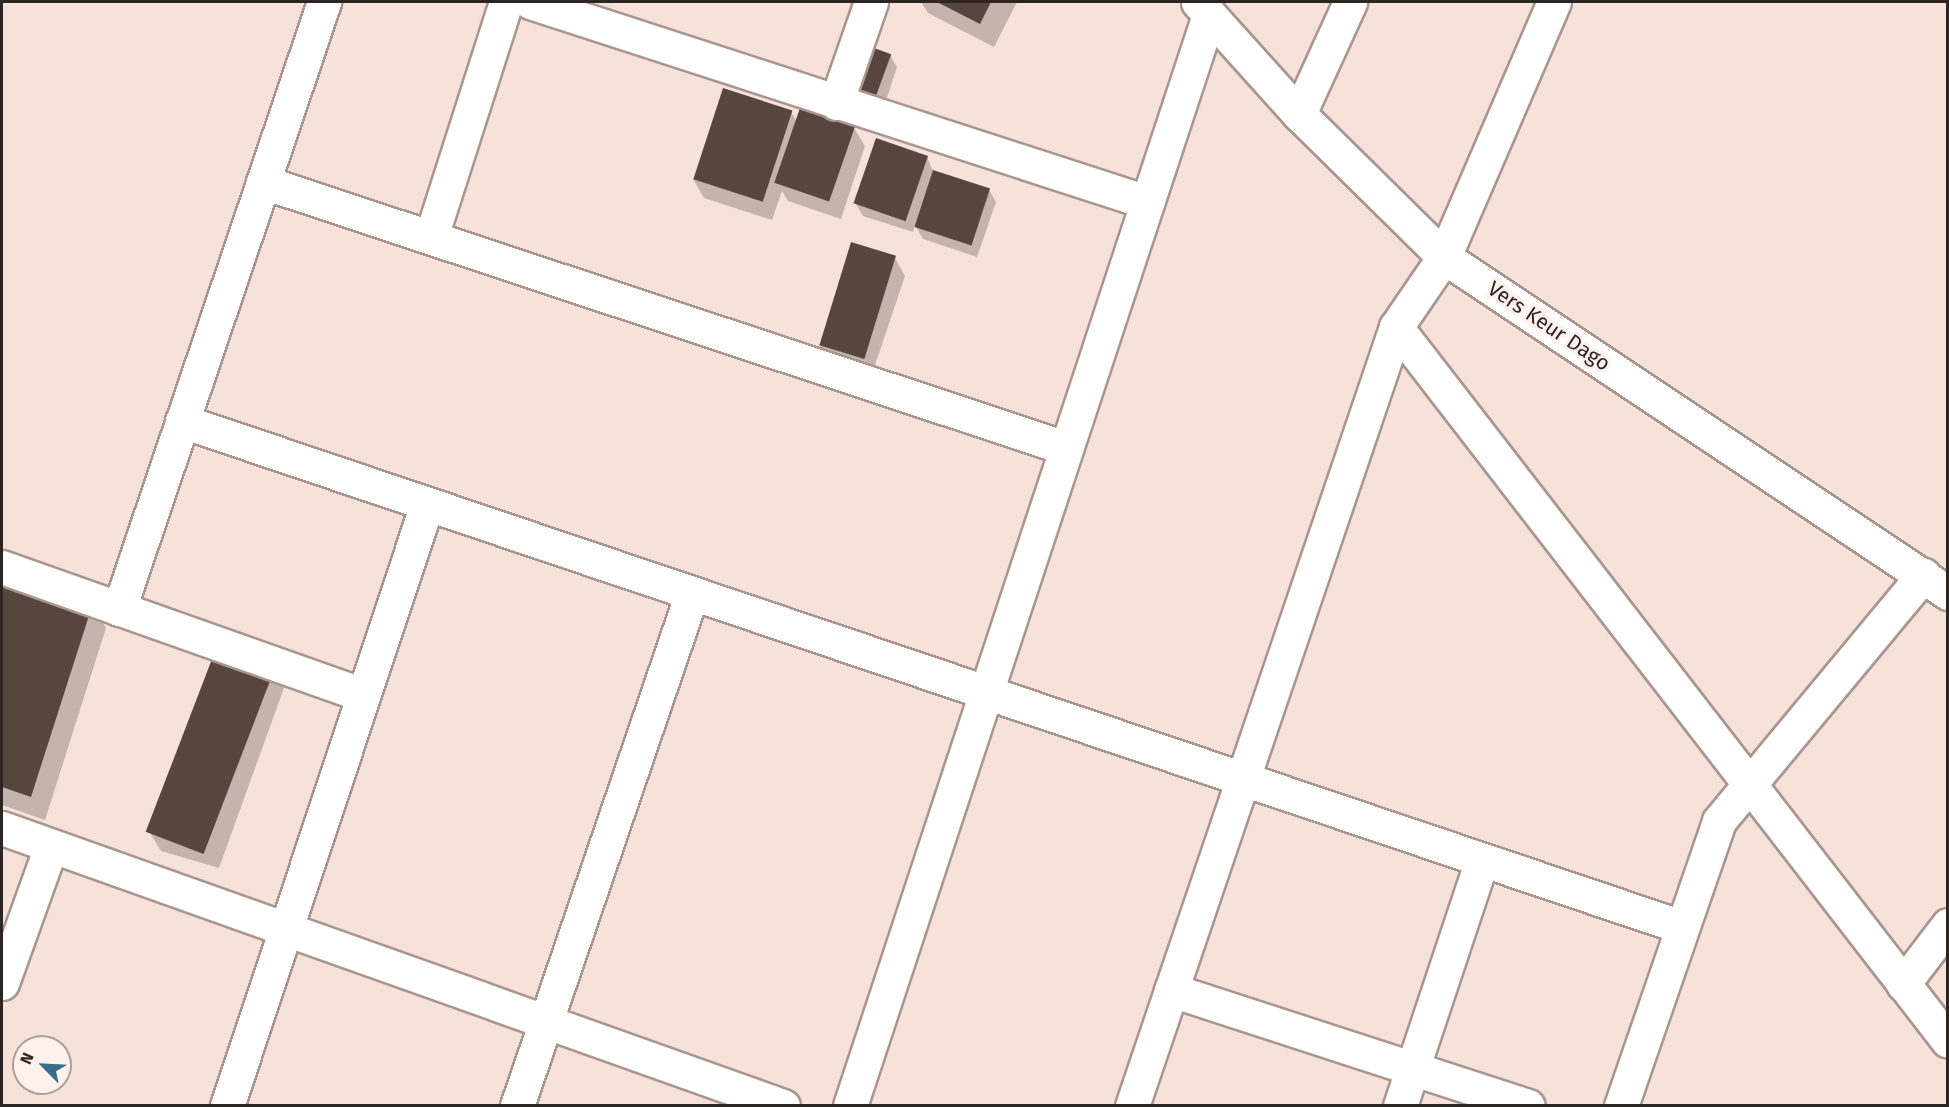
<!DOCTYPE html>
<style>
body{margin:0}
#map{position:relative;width:1949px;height:1107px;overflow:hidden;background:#f6e2d9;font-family:"Fira Sans",sans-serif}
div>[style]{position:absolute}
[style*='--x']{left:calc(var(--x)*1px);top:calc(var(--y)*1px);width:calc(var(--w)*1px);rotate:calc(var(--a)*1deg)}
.shadow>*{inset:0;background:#0003}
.building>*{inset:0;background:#56463e;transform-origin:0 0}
.roads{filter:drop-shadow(2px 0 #a9968e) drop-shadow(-2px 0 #a9968e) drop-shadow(0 2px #a9968e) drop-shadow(0 -2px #a9968e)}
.street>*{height:33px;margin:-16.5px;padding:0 16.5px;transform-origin:16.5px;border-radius:16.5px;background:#fff}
.secondary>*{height:33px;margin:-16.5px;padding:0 16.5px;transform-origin:16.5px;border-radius:16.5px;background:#fff}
span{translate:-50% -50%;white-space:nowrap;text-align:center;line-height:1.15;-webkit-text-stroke:6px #fef1ec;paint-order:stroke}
.street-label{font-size:21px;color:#2c2521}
.frame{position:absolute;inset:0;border:3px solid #2c2521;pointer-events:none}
.north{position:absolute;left:12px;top:1035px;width:60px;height:60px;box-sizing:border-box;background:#fef1ec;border:2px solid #aa9f9b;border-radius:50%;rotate:294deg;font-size:16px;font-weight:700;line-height:24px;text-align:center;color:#2c2521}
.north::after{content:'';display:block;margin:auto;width:21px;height:27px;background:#386d89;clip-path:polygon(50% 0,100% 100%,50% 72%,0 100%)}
</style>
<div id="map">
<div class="shadow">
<div style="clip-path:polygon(921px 2px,1017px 2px,994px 47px,928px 13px)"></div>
<div style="clip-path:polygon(890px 55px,897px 67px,884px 107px,858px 98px,851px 86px)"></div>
<div style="clip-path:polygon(791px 112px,797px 122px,854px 128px,865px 146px,841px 219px,788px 201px,782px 191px,772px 220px,704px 198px,693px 179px)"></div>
<div style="clip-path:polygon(927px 157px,933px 171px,989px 190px,996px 202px,977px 257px,923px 239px,915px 225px,913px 232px,863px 216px,856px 204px)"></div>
<div style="clip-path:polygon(895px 258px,905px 276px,871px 377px,830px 363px,819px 345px)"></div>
<div style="clip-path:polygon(2px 575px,92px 604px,106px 628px,45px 820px,2px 805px)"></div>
<div style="clip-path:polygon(274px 669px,284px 688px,219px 868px,161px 851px,150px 833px)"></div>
</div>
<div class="building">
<div style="clip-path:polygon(937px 2px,991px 2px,980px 24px)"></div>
<div style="left:863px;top:44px;width:30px;height:44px;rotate:20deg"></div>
<div style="left:723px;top:88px;width:73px;height:96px;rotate:18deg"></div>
<div style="left:800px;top:108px;width:58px;height:79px;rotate:19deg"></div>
<div style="left:876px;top:138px;width:55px;height:69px;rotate:19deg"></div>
<div style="left:933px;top:170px;width:60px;height:60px;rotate:18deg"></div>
<div style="left:851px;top:242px;width:47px;height:108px;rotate:17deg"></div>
<div style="clip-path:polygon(2px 573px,93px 603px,31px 797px,2px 787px)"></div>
<div style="left:217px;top:646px;width:62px;height:199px;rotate:21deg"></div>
</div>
<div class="roads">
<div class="street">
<div style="--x:530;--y:2;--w:649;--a:17.96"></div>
<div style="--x:836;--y:103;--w:107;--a:-70.9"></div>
<div style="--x:1299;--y:114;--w:123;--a:-65.5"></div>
<div style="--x:263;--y:182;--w:846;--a:18.33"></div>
<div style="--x:431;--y:237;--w:247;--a:-72.3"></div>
<div style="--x:1396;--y:327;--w:902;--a:52.29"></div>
<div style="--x:182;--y:421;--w:1583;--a:18.64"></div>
<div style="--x:2;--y:567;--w:383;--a:19.5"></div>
<div style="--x:119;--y:609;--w:641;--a:-71.34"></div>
<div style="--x:2;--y:828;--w:829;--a:19.59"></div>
<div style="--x:2;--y:983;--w:145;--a:-70.3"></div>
<div style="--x:1903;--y:984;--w:74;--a:-52.7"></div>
<div style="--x:1171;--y:990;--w:375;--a:18"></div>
<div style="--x:227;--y:1106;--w:634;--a:-71.62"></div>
<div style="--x:517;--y:1106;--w:542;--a:-71.16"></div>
<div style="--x:850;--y:1106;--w:1149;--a:-71.79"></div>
<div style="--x:1132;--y:1106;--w:823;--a:-71.28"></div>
<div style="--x:1396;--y:327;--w:85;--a:-55.6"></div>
<div style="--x:1444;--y:257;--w:278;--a:-66.7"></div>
<div style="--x:1400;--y:1106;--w:259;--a:-71.6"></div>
<div style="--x:1621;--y:1106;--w:301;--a:-71"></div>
<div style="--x:1719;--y:821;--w:320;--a:-50.3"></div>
</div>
<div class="secondary">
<div style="--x:1198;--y:2;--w:151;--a:48"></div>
<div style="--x:1299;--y:114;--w:204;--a:44.6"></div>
<div style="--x:1444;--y:257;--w:606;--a:33.69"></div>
</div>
</div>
<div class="street-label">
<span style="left:1549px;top:326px;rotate:34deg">Vers Keur Dago</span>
</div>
<div class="frame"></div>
<div class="north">N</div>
</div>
